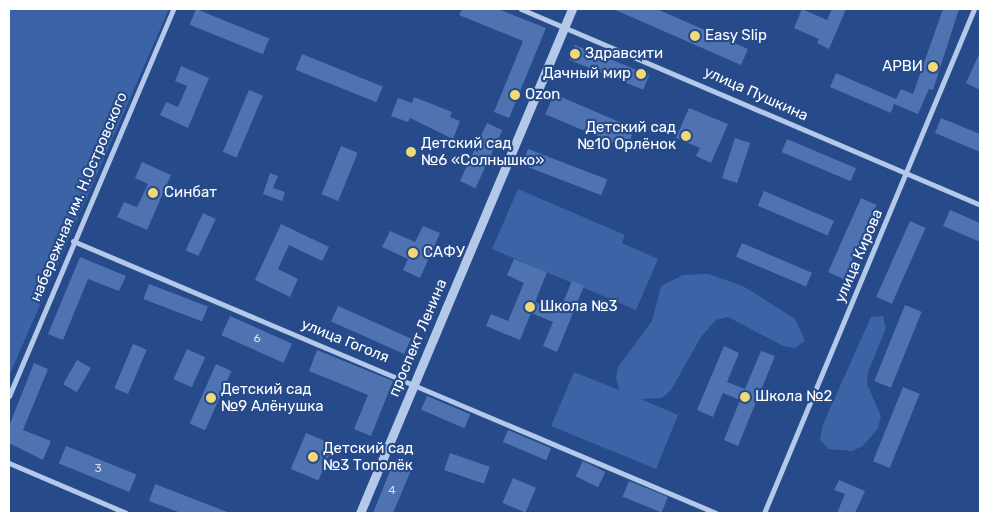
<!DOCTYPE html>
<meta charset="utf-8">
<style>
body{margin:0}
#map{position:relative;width:989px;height:522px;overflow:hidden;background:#264a8a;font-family:Rubik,sans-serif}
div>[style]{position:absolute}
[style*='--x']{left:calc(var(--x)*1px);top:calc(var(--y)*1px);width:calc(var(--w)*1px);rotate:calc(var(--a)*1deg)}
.green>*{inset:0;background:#3b63a6}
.building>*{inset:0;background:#4f73b1;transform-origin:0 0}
.minor>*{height:5px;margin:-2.5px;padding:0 2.5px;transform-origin:2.5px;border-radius:2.5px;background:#b4c8e9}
.tertiary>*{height:9px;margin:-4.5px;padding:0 4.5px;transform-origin:4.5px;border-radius:4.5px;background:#b4c8e9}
.dots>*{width:14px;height:14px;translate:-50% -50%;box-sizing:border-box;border:2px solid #264a8a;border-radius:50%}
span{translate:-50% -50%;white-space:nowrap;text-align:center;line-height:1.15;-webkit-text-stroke:4.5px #264a8a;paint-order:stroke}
.number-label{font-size:12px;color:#d3dcec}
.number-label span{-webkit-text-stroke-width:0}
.poi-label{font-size:15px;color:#fff}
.left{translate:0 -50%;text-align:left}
.right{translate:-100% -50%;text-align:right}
.street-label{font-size:15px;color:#fff}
.frame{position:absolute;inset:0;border:10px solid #fff;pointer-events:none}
</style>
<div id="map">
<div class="green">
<div style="clip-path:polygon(11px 9px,169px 9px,9px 376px,9px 13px)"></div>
<div style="clip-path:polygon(518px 189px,625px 235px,622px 243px,658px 259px,636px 310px,492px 249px)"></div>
<div style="clip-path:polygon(708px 274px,743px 286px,795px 319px,805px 341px,795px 348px,783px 346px,728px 317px,716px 320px,701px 337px,671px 390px,662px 398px,641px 399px,678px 415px,656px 469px,551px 426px,574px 372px,619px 390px,616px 379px,618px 367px,652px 321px,661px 286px,683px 275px)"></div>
<div style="clip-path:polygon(883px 316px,886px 328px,868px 372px,867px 384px,881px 416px,878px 428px,863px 446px,852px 451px,828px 449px,820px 440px,823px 424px,871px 317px)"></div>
</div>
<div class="building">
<div style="left:196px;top:9px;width:79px;height:17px;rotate:22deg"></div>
<div style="clip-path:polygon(462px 9px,498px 9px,546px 28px,509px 118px,494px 112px,523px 41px,459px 15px)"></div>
<div style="clip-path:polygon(613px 9px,657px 9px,748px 49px,741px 65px)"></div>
<div style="clip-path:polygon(802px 9px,827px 20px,832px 9px,846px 9px,829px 49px,817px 43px,819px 39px,794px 28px)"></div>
<div style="clip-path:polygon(943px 9px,959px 9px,933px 90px,929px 89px,918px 114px,894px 104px,891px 113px,830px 87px,836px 73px,896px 99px,901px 89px,913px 94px)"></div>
<div style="left:575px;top:45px;width:80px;height:16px;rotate:22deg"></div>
<div style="clip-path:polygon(980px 52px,980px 90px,966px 83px)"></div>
<div style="left:302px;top:54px;width:87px;height:17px;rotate:22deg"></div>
<div style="clip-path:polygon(181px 66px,209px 78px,188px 128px,160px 115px,166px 102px,178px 107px,187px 86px,175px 81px)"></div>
<div style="left:249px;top:90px;width:15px;height:67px;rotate:23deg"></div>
<div style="left:554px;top:94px;width:88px;height:22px;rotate:23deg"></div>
<div style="clip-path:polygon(414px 97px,452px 112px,450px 117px,460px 121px,453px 139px,410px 118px,408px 122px,391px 116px,398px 98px,412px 103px)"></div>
<div style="clip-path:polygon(689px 108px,728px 124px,711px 163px,696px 156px,700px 148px,676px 138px)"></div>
<div style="clip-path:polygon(941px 118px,980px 134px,980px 152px,935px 133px)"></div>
<div style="left:487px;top:123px;width:17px;height:64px;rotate:25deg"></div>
<div style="left:735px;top:138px;width:16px;height:42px;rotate:18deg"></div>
<div style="left:787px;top:139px;width:75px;height:14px;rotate:23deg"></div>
<div style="left:341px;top:146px;width:18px;height:52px;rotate:22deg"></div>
<div style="left:528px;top:149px;width:85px;height:17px;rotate:21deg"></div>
<div style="clip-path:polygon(142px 162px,171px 175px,147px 230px,117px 217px,124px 202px,137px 207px,148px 184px,135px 178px)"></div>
<div style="clip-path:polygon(270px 173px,278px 176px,273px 188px,285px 192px,282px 201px,263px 194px)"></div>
<div style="left:764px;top:191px;width:76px;height:16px;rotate:23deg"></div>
<div style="left:861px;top:198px;width:17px;height:81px;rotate:24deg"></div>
<div style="clip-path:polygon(950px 210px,980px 223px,980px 242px,943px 226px)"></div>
<div style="left:203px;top:213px;width:14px;height:41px;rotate:25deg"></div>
<div style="left:910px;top:221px;width:17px;height:83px;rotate:24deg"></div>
<div style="clip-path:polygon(281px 224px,329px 247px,322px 261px,289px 245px,278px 269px,298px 279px,290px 297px,255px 280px)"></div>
<div style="clip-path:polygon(423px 226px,440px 233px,420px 278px,403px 270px,408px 259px,382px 247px,390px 231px,415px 242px)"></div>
<div style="left:742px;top:243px;width:76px;height:15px;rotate:23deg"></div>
<div style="clip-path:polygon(80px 257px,126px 276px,119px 291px,88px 279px,63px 340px,48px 334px)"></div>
<div style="clip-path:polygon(514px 259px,547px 272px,535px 302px,559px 312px,572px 281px,584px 286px,557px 352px,543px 346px,553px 322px,531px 313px,520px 340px,486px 326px,491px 314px,508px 321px,524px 283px,507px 275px)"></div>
<div style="left:149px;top:284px;width:63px;height:16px;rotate:21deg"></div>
<div style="left:905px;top:305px;width:18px;height:82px;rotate:22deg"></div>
<div style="left:338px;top:306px;width:80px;height:17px;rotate:24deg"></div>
<div style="left:230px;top:316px;width:68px;height:21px;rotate:24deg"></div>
<div style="left:133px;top:344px;width:15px;height:48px;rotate:23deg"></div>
<div style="clip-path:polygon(724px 346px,739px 353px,727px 382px,745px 389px,761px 351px,775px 356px,738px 446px,724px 440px,740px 400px,723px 393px,713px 417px,697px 410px)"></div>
<div style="left:187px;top:349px;width:20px;height:33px;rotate:24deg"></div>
<div style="clip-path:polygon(317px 350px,393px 381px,371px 436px,354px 429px,368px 395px,309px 371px)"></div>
<div style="left:77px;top:360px;width:16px;height:28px;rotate:30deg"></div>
<div style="clip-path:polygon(34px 363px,48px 369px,23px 430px,51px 441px,43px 460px,9px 443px,9px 426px)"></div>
<div style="left:216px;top:364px;width:17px;height:65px;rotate:24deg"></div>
<div style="left:903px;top:387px;width:18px;height:80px;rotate:22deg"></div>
<div style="left:427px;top:396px;width:47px;height:15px;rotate:23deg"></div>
<div style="left:508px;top:430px;width:47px;height:13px;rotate:23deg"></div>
<div style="left:306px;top:433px;width:30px;height:39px;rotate:23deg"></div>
<div style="left:66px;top:446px;width:76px;height:19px;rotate:22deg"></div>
<div style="left:450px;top:453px;width:42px;height:18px;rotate:19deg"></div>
<div style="clip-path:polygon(394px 461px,412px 468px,393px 513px,373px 513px)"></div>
<div style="left:583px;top:461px;width:25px;height:17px;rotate:26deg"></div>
<div style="left:513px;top:478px;width:25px;height:27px;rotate:23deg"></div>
<div style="clip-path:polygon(839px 480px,865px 491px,855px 513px,837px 513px,845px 494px,834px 490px)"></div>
<div style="left:629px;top:481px;width:42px;height:17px;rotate:22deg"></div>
<div style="clip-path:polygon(155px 484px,230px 513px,181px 513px,149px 501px)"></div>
</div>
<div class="minor">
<div style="--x:521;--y:9;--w:499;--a:23.1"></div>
<div style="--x:73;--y:241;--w:698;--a:22.93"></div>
<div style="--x:9;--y:396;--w:420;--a:-67"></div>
<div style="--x:9;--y:463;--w:127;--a:23.1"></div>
<div style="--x:764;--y:513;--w:546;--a:-67.38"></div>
</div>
<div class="tertiary">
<div style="--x:360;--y:513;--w:547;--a:-67.19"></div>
</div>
<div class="dots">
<div style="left:695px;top:36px;background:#f2d978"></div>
<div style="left:575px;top:54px;background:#f2d978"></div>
<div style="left:933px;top:67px;background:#f2d978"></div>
<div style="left:641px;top:74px;background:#f2d978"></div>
<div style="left:515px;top:95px;background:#f2d978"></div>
<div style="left:686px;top:136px;background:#f2d978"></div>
<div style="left:411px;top:152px;background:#f2d978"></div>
<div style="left:153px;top:193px;background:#f2d978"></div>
<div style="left:413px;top:253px;background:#f2d978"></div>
<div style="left:530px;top:307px;background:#f2d978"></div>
<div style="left:745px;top:397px;background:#f2d978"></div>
<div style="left:211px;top:398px;background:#f2d978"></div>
<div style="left:313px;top:457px;background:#f2d978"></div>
</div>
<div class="number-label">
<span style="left:257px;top:339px">6</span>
<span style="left:98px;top:469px">3</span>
<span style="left:392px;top:491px">4</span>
</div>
<div class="poi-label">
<span class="left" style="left:705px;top:36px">Easy Slip</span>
<span class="left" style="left:585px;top:54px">Здравсити</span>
<span class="right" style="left:923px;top:67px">АРВИ</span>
<span class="right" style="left:631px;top:74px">Дачный мир</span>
<span class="left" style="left:525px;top:95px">Ozon</span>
<span class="right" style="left:676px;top:136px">Детский сад<br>№10 Орлёнок</span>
<span class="left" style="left:421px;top:152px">Детский сад<br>№6 «Солнышко»</span>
<span class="left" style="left:164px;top:193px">Синбат</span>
<span class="left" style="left:423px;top:253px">САФУ</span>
<span class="left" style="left:540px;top:307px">Школа №3</span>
<span class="left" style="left:221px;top:398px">Детский сад<br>№9 Алёнушка</span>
<span class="left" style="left:755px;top:397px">Школа №2</span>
<span class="left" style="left:323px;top:457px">Детский сад<br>№3 Тополёк</span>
</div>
<div class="street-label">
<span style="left:756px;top:94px;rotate:24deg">улица Пушкина</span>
<span style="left:79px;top:197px;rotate:-67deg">набережная им. Н.Островского</span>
<span style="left:859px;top:256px;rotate:-67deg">улица Кирова</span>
<span style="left:418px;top:338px;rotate:-67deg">проспект Ленина</span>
<span style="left:345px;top:341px;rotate:22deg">улица Гоголя</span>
</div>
<div class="frame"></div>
</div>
